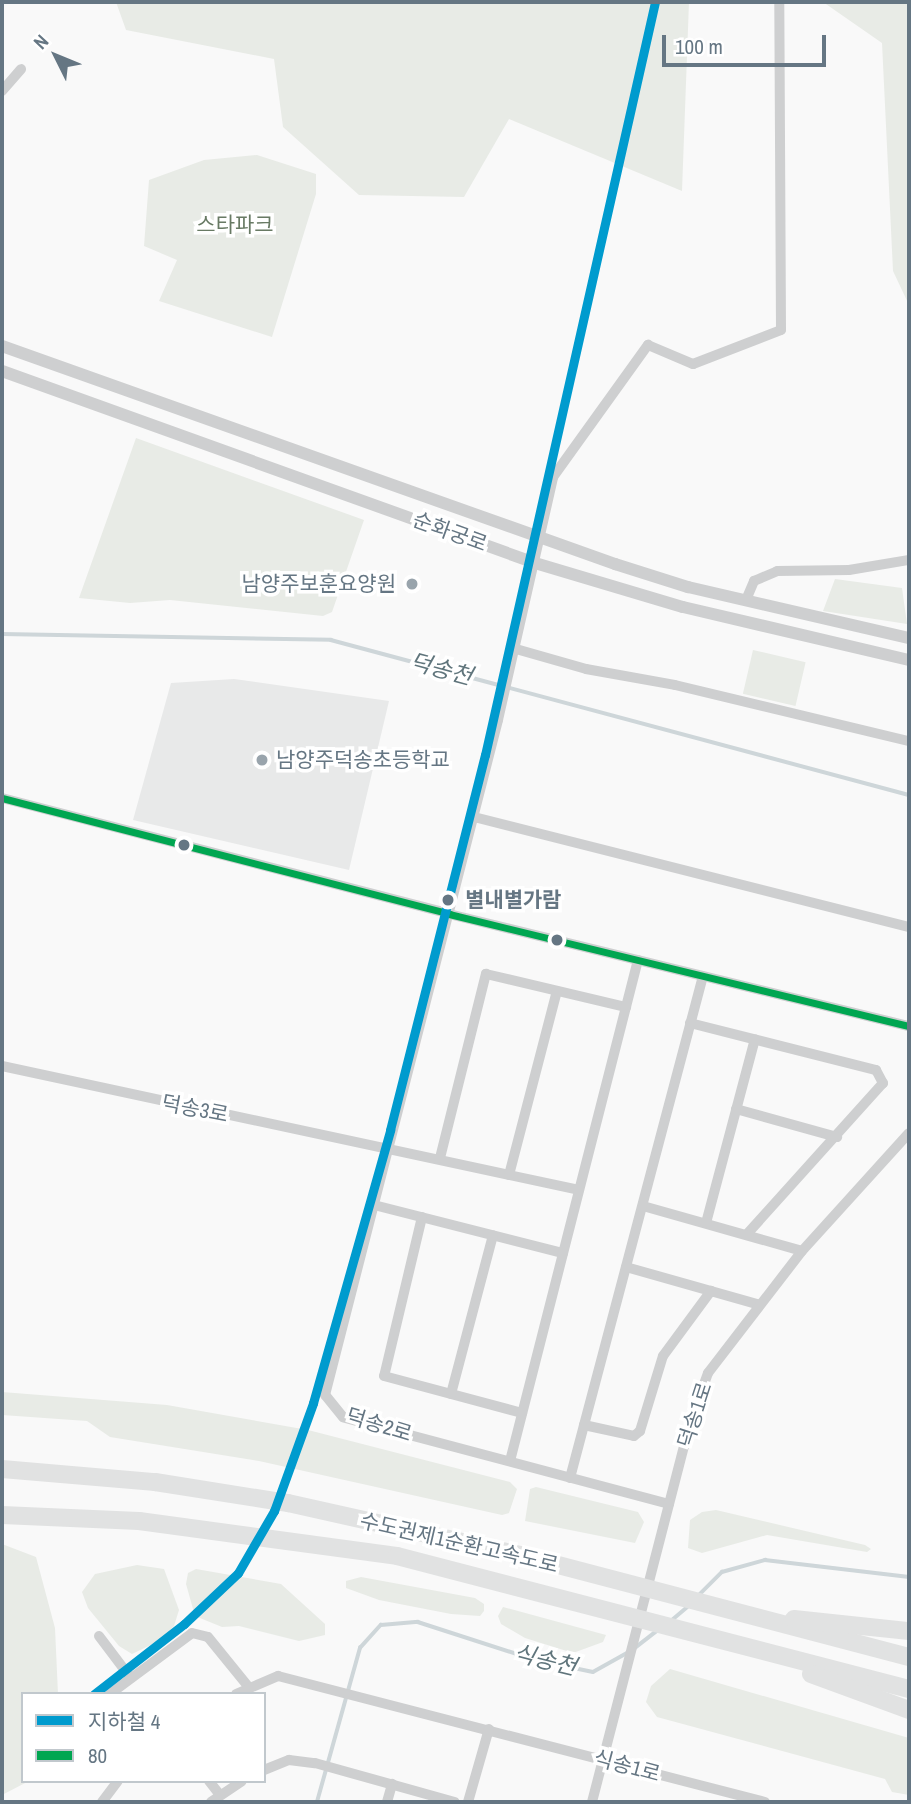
<!DOCTYPE html>
<meta charset="utf-8">
<style>
body{margin:0}
#map{position:relative;width:911px;height:1804px;overflow:hidden;background:#f9f9f9;font-family:"Archivo Narrow","Noto Sans KR",sans-serif}
div>[style]{position:absolute}
[style*='--x']{left:calc(var(--x)*1px);top:calc(var(--y)*1px);width:calc(var(--w)*1px);rotate:calc(var(--a)*1deg)}
.built>*{inset:0;background:#e8e9e9}
.green>*{inset:0;background:#e8ebe6;transform-origin:0 0}
.stream>*{height:3.5px;margin:-1.75px;padding:0 1.75px;transform-origin:1.75px;border-radius:1.75px;background:#ced6d9}
.minor>*{height:10px;margin:-5px;padding:0 5px;transform-origin:5px;border-radius:5px;background:#cecfd0}
.tertiary>*{height:12px;margin:-6px;padding:0 6px;transform-origin:6px;border-radius:6px;background:#cecfd0}
.motorway>*{height:18px;margin:-9px;padding:0 9px;transform-origin:9px;border-radius:9px;background:#e1e2e2}
.bus-1>*{height:7px;margin:-3.5px;padding:0 3.5px;transform-origin:3.5px;border-radius:3.5px;background:#00a651}
.metro-1>*{height:9px;margin:-4.5px;padding:0 4.5px;transform-origin:4.5px;border-radius:4.5px;background:#009bce}
.dots>*{width:19px;height:19px;translate:-50% -50%;box-sizing:border-box;border:4px solid #fff;border-radius:50%}
span{translate:-50% -50%;white-space:nowrap;text-align:center;line-height:1.15;-webkit-text-stroke:7px #fff;paint-order:stroke}
.park-label{font-size:21px;color:#687a64}
.street-label{font-size:21px;color:#657683}
.poi-label{font-size:21px;color:#657683}
.right{translate:-100% -50%;text-align:right}
.left{translate:0 -50%;text-align:left}
.stop-label{font-size:21px;color:#657683;font-weight:700}
.water-label{font-size:23px;color:#60757c;font-style:italic}
.frame{position:absolute;inset:0;border:4px solid #657683;pointer-events:none}
.legend{position:absolute;left:21px;top:1692px;width:245px;height:91px;box-sizing:border-box;background:#fff;border:2px solid #c1c8cd;margin:0;padding:9px 12px;list-style:none;font-size:21px;color:#657683}
.legend li{display:flex;align-items:center;gap:14px;height:35px}
.legend b{width:35px;border:2px solid #c1c8cd}
.north{position:absolute;left:21px;top:21px;width:70px;height:70px;-webkit-text-stroke:5px #fff;paint-order:stroke;rotate:313deg;font-size:19px;font-weight:700;line-height:28px;text-align:center;color:#657683}
.north::after{content:'';display:block;margin:auto;width:24px;height:32px;background:#657683;clip-path:polygon(50% 0,100% 100%,50% 72%,0 100%)}
.scale{position:absolute;left:662px;top:35px;width:164px;height:32px;box-sizing:border-box;border:4px solid #657683;border-top:0;padding-left:9px;font-size:21px;line-height:24px;white-space:nowrap;color:#657683;-webkit-text-stroke:5px #fff;paint-order:stroke}
</style>
<div id="map">
<div class="built">
<div style="clip-path:polygon(234px 679px,389px 701px,349px 870px,133px 820px,171px 683px)"></div>
</div>
<div class="green">
<div style="clip-path:polygon(116px 2px,689px 2px,682px 191px,509px 119px,464px 197px,359px 195px,283px 127px,274px 59px,126px 30px)"></div>
<div style="clip-path:polygon(823px 2px,909px 2px,909px 305px,893px 271px,882px 43px)"></div>
<div style="clip-path:polygon(257px 155px,316px 174px,316px 194px,272px 337px,159px 301px,177px 260px,144px 246px,149px 180px,204px 160px)"></div>
<div style="clip-path:polygon(136px 438px,364px 520px,332px 612px,323px 616px,170px 600px,130px 603px,79px 598px)"></div>
<div style="clip-path:polygon(835px 579px,902px 588px,907px 624px,823px 611px)"></div>
<div style="left:753px;top:650px;width:54px;height:45px;rotate:13deg"></div>
<div style="clip-path:polygon(2px 1392px,167px 1405px,308px 1430px,510px 1482px,517px 1489px,509px 1513px,502px 1515px,259px 1461px,110px 1437px,87px 1421px,2px 1415px)"></div>
<div style="clip-path:polygon(536px 1487px,638px 1512px,644px 1522px,635px 1543px,525px 1521px,530px 1489px)"></div>
<div style="clip-path:polygon(716px 1510px,865px 1545px,871px 1549px,867px 1552px,767px 1535px,702px 1553px,688px 1548px,690px 1520px,702px 1512px)"></div>
<div style="clip-path:polygon(2px 1544px,36px 1557px,55px 1628px,58px 1694px,23px 1694px,23px 1781px,29px 1781px,2px 1795px)"></div>
<div style="clip-path:polygon(137px 1565px,164px 1569px,179px 1610px,174px 1626px,161px 1640px,132px 1654px,119px 1646px,88px 1608px,82px 1592px,95px 1574px)"></div>
<div style="clip-path:polygon(196px 1569px,281px 1584px,325px 1624px,325px 1635px,299px 1641px,239px 1626px,222px 1627px,195px 1616px,186px 1584px,188px 1573px)"></div>
<div style="clip-path:polygon(361px 1577px,475px 1598px,484px 1604px,484px 1611px,480px 1616px,451px 1614px,379px 1600px,346px 1588px,346px 1581px)"></div>
<div style="clip-path:polygon(503px 1607px,606px 1635px,603px 1642px,573px 1653px,525px 1638px,501px 1624px,498px 1616px)"></div>
<div style="clip-path:polygon(670px 1669px,909px 1738px,909px 1795px,892px 1792px,885px 1779px,657px 1717px,646px 1702px,651px 1686px)"></div>
</div>
<div class="stream">
<div style="--x:2;--y:634;--w:329;--a:1"></div>
<div style="--x:331;--y:640;--w:598;--a:15.01"></div>
<div style="--x:700;--y:1594;--w:31;--a:-45"></div>
<div style="--x:722;--y:1572;--w:45;--a:-15.6"></div>
<div style="--x:765;--y:1560;--w:145;--a:6.7"></div>
<div style="--x:672;--y:1620;--w:23;--a:-40"></div>
<div style="--x:635;--y:1648;--w:28;--a:-38"></div>
<div style="--x:317;--y:1802;--w:160;--a:-74.4"></div>
<div style="--x:360;--y:1648;--w:31;--a:-48"></div>
<div style="--x:381;--y:1625;--w:37;--a:-5"></div>
<div style="--x:418;--y:1622;--w:124;--a:17.9"></div>
<div style="--x:536;--y:1660;--w:58;--a:11.9"></div>
<div style="--x:593;--y:1672;--w:41;--a:-29.1"></div>
</div>
<div class="minor">
<div style="--x:2;--y:91;--w:29;--a:-49"></div>
<div style="--x:746;--y:600;--w:21;--a:-67"></div>
<div style="--x:754;--y:581;--w:25;--a:-23"></div>
<div style="--x:777;--y:571;--w:72;--a:-0.8"></div>
<div style="--x:849;--y:570;--w:61;--a:-9.5"></div>
<div style="--x:516;--y:649;--w:73;--a:15.9"></div>
<div style="--x:586;--y:669;--w:90;--a:10.2"></div>
<div style="--x:675;--y:685;--w:241;--a:13.5"></div>
<div style="--x:2;--y:798;--w:462;--a:14.5"></div>
<div style="--x:449;--y:914;--w:473;--a:13.7"></div>
<div style="--x:474;--y:817;--w:449;--a:14.2"></div>
<div style="--x:690;--y:1023;--w:192;--a:14.2"></div>
<div style="--x:876;--y:1070;--w:15;--a:62"></div>
<div style="--x:883;--y:1083;--w:203;--a:132"></div>
<div style="--x:2;--y:1066;--w:590;--a:12.13"></div>
<div style="--x:736;--y:1109;--w:105;--a:15.5"></div>
<div style="--x:440;--y:1158;--w:190;--a:-76"></div>
<div style="--x:486;--y:974;--w:144;--a:13.3"></div>
<div style="--x:509;--y:1175;--w:190;--a:-75.4"></div>
<div style="--x:374;--y:1205;--w:195;--a:14.3"></div>
<div style="--x:643;--y:1206;--w:165;--a:15.8"></div>
<div style="--x:422;--y:1217;--w:163;--a:103.4"></div>
<div style="--x:384;--y:1376;--w:143;--a:15"></div>
<div style="--x:706;--y:1223;--w:190;--a:-75.1"></div>
<div style="--x:626;--y:1267;--w:139;--a:15.8"></div>
<div style="--x:451;--y:1394;--w:164;--a:-75.2"></div>
<div style="--x:584;--y:1425;--w:51;--a:12.4"></div>
<div style="--x:634;--y:1436;--w:8;--a:-40"></div>
<div style="--x:640;--y:1431;--w:78;--a:-73"></div>
<div style="--x:663;--y:1356;--w:81;--a:-53.6"></div>
<div style="--x:510;--y:1461;--w:517;--a:-75.67"></div>
<div style="--x:570;--y:1478;--w:519;--a:-75.16"></div>
<div style="--x:669;--y:1504;--w:337;--a:-165.1"></div>
<div style="--x:343;--y:1417;--w:28;--a:-129"></div>
<div style="--x:325;--y:1395;--w:697;--a:-75.62"></div>
<div style="--x:498;--y:720;--w:249;--a:-77.2"></div>
<div style="--x:553;--y:477;--w:163;--a:-54.3"></div>
<div style="--x:648;--y:345;--w:49;--a:22.9"></div>
<div style="--x:693;--y:364;--w:94;--a:-21.1"></div>
<div style="--x:781;--y:330;--w:328;--a:-90.3"></div>
<div style="--x:99;--y:1636;--w:51;--a:52.9"></div>
<div style="--x:110;--y:1694;--w:102;--a:-36.6"></div>
<div style="--x:192;--y:1633;--w:16;--a:14"></div>
<div style="--x:208;--y:1637;--w:62;--a:50.9"></div>
<div style="--x:236;--y:1694;--w:46;--a:-23.2"></div>
<div style="--x:278;--y:1676;--w:503;--a:14.51"></div>
<div style="--x:264;--y:1770;--w:27;--a:-22"></div>
<div style="--x:289;--y:1760;--w:26;--a:7"></div>
<div style="--x:315;--y:1763;--w:145;--a:15.6"></div>
<div style="--x:209;--y:1781;--w:18;--a:52"></div>
<div style="--x:102;--y:1802;--w:26;--a:-53"></div>
<div style="--x:211;--y:1802;--w:37;--a:-34"></div>
<div style="--x:387;--y:1802;--w:19;--a:-74"></div>
<div style="--x:468;--y:1802;--w:76;--a:-74"></div>
<div style="--x:592;--y:1802;--w:395;--a:-75.5"></div>
<div style="--x:691;--y:1420;--w:50;--a:-70.1"></div>
<div style="--x:708;--y:1373;--w:154;--a:-52.4"></div>
<div style="--x:802;--y:1251;--w:159;--a:-47.8"></div>
</div>
<div class="tertiary">
<div style="--x:2;--y:346;--w:651;--a:19.58"></div>
<div style="--x:615;--y:564;--w:77;--a:17.5"></div>
<div style="--x:688;--y:587;--w:227;--a:13"></div>
<div style="--x:2;--y:371;--w:567;--a:19.81"></div>
<div style="--x:535;--y:563;--w:154;--a:16.6"></div>
<div style="--x:683;--y:607;--w:232;--a:13.2"></div>
</div>
<div class="motorway">
<div style="--x:2;--y:1469;--w:154;--a:4.9"></div>
<div style="--x:155;--y:1482;--w:135;--a:9"></div>
<div style="--x:288;--y:1503;--w:238;--a:12.6"></div>
<div style="--x:520;--y:1555;--w:402;--a:14.7"></div>
<div style="--x:2;--y:1515;--w:137;--a:2.5"></div>
<div style="--x:139;--y:1521;--w:260;--a:7.7"></div>
<div style="--x:397;--y:1556;--w:529;--a:14.56"></div>
<div style="--x:794;--y:1619;--w:116;--a:6"></div>
<div style="--x:811;--y:1674;--w:104;--a:20.2"></div>
</div>
<div class="bus-1">
<div style="--x:2;--y:798;--w:462;--a:14.5"></div>
<div style="--x:449;--y:914;--w:473;--a:13.7"></div>
</div>
<div class="metro-1">
<div style="--x:94;--y:1694;--w:114;--a:-37.9"></div>
<div style="--x:184;--y:1624;--w:74;--a:-43.4"></div>
<div style="--x:238;--y:1573;--w:72;--a:-59.9"></div>
<div style="--x:274;--y:1511;--w:115;--a:-70.1"></div>
<div style="--x:313;--y:1403;--w:284;--a:-74.2"></div>
<div style="--x:390;--y:1130;--w:387;--a:-75.8"></div>
<div style="--x:485;--y:755;--w:772;--a:-77.28"></div>
</div>
<div class="dots">
<div style="left:412px;top:584px;background:#99a4ac"></div>
<div style="left:262px;top:760px;background:#99a4ac"></div>
<div style="left:184px;top:845px;background:#657683"></div>
<div style="left:448px;top:900px;background:#657683"></div>
<div style="left:557px;top:940px;background:#657683"></div>
</div>
<div class="park-label">
<span style="left:235px;top:225px">스타파크</span>
</div>
<div class="street-label">
<span style="left:450px;top:532px;rotate:20deg">순화궁로</span>
<span style="left:195px;top:1109px;rotate:11deg">덕송3로</span>
<span style="left:695px;top:1415px;rotate:-72deg">덕송1로</span>
<span style="left:379px;top:1425px;rotate:17deg">덕송2로</span>
<span style="left:459px;top:1543px;rotate:13deg">수도권제1순환고속도로</span>
<span style="left:627px;top:1766px;rotate:15deg">식송1로</span>
</div>
<div class="poi-label">
<span class="right" style="left:396px;top:584px">남양주보훈요양원</span>
<span class="left" style="left:276px;top:760px">남양주덕송초등학교</span>
</div>
<div class="stop-label">
<span class="left" style="left:465px;top:900px">별내별가람</span>
</div>
<div class="water-label">
<span style="left:441px;top:669px;rotate:15deg">덕송천</span>
<span style="left:545px;top:1660px;rotate:14deg">식송천</span>
</div>
<div class="frame"></div>
<ul class="legend">
<li><b style="height:9px;background:#009bce"></b>지하철 4</li>
<li><b style="height:9px;background:#00a651"></b>80</li>
</ul>
<div class="north">N</div>
<div class="scale">100 m</div>
</div>
